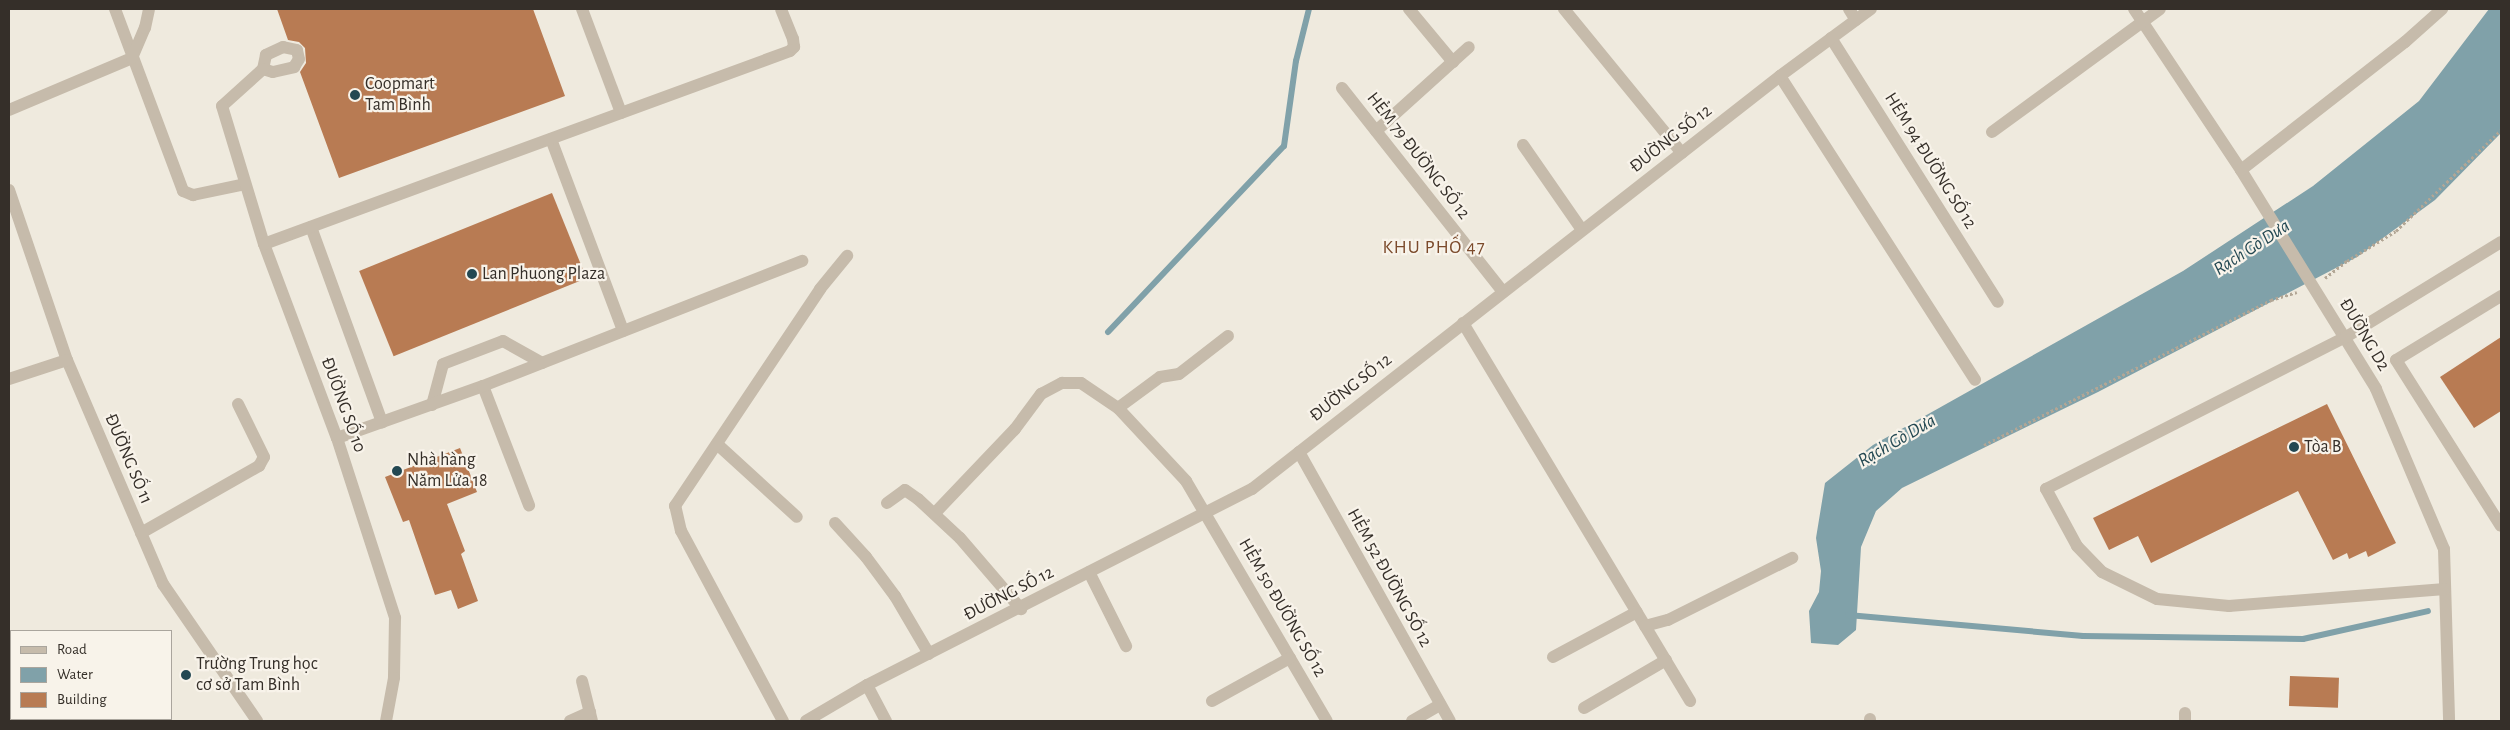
<!DOCTYPE html>
<meta charset="utf-8">
<style>
body{margin:0}
#map{position:relative;width:2510px;height:730px;overflow:hidden;background:#efeade;font-family:"Alegreya Sans",sans-serif}
div>[style]{position:absolute}
[style*='--x']{left:calc(var(--x)*1px);top:calc(var(--y)*1px);width:calc(var(--w)*1px);rotate:calc(var(--a)*1deg)}
.water>*{inset:0;background:#80a1a9}
.stream>*{height:6px;margin:-3px;padding:0 3px;transform-origin:3px;border-radius:3px;background:#80a1a9}
.building>*{inset:0;background:#b87b53;transform-origin:0 0}
.path>*{height:3px;margin-top:-1.5px;transform-origin:0;background:repeating-linear-gradient(90deg,#b2a695 0 2.5px,transparent 0 5px)}
.minor>*{height:12px;margin:-6px;padding:0 6px;transform-origin:6px;border-radius:6px;background:#c6bbab}
.dots>*{width:14px;height:14px;translate:-50% -50%;box-sizing:border-box;border:2px solid #f8f3ea;border-radius:50%}
span{translate:-50% -50%;white-space:nowrap;text-align:center;line-height:1.15;-webkit-text-stroke:4.5px #f8f3ea;paint-order:stroke}
.poi-label{font-size:18px;color:#352f29}
.left{translate:0 -50%;text-align:left}
.street-label{font-size:18px;color:#352f29}
.neighbourhood-label{font-size:19px;color:#7b4a2b;letter-spacing:1px}
.water-label{font-size:19px;color:#234852;font-style:italic}
.frame{position:absolute;inset:0;border:10px solid #352f29;pointer-events:none}
.legend{position:absolute;left:10px;top:630px;width:162px;height:90px;box-sizing:border-box;background:#f8f3ea;border:1px solid #aaa59d;margin:0;padding:6px 9px;list-style:none;font-size:15px;color:#352f29}
.legend li{display:flex;align-items:center;gap:10px;height:25px}
.legend b{width:25px;border:1px solid #aaa59d}
</style>
<div id="map">
<div class="water">
<div style="clip-path:polygon(2489px 9px,2501px 9px,2501px 133px,2435px 200px,2357px 257px,2098px 392px,1902px 488px,1876px 511px,1861px 547px,1856px 630px,1838px 645px,1811px 643px,1809px 611px,1819px 592px,1821px 571px,1816px 538px,1825px 483px,1873px 445px,2183px 271px,2313px 186px,2419px 101px)"></div>
</div>
<div class="stream">
<div style="--x:1108;--y:332;--w:256;--a:-46.6"></div>
<div style="--x:1284;--y:146;--w:86;--a:-82"></div>
<div style="--x:1296;--y:61;--w:54;--a:-76"></div>
<div style="--x:1848;--y:615;--w:236;--a:5.1"></div>
<div style="--x:2083;--y:636;--w:220;--a:0.8"></div>
<div style="--x:2303;--y:639;--w:128;--a:-12.6"></div>
</div>
<div class="building">
<div style="clip-path:polygon(277px 9px,533px 9px,565px 96px,339px 178px,300px 72px,306px 63px,305px 48px,299px 42px,288px 40px)"></div>
<div style="left:552px;top:193px;width:92px;height:208px;rotate:68deg"></div>
<div style="clip-path:polygon(2501px 337px,2501px 411px,2474px 428px,2440px 377px)"></div>
<div style="clip-path:polygon(2327px 404px,2396px 543px,2368px 557px,2366px 551px,2349px 559px,2347px 553px,2333px 560px,2298px 491px,2151px 563px,2138px 536px,2109px 550px,2093px 518px)"></div>
<div style="clip-path:polygon(460px 448px,477px 492px,447px 504px,465px 551px,461px 554px,478px 601px,458px 609px,451px 590px,435px 595px,409px 520px,403px 522px,385px 477px)"></div>
<div style="left:2290px;top:676px;width:49px;height:30px;rotate:2deg"></div>
</div>
<div class="path">
<div style="--x:2325;--y:278;--w:28;--a:-38"></div>
<div style="--x:2347;--y:261;--w:57;--a:-31.5"></div>
<div style="--x:2396;--y:231;--w:146;--a:-43.9"></div>
<div style="--x:1984;--y:445;--w:322;--a:-26.8"></div>
<div style="--x:2271;--y:300;--w:27;--a:-17"></div>
</div>
<div class="minor">
<div style="--x:115;--y:9;--w:194;--a:69.5"></div>
<div style="--x:183;--y:191;--w:11;--a:22"></div>
<div style="--x:193;--y:195;--w:53;--a:-11.9"></div>
<div style="--x:582;--y:9;--w:111;--a:69.4"></div>
<div style="--x:1409;--y:9;--w:69;--a:50.3"></div>
<div style="--x:1564;--y:9;--w:186;--a:50.7"></div>
<div style="--x:1849;--y:9;--w:13;--a:58"></div>
<div style="--x:2134;--y:9;--w:193;--a:56.4"></div>
<div style="--x:2241;--y:170;--w:257;--a:58.3"></div>
<div style="--x:2376;--y:389;--w:174;--a:67"></div>
<div style="--x:2444;--y:549;--w:172;--a:88.3"></div>
<div style="--x:1831;--y:38;--w:312;--a:57.7"></div>
<div style="--x:263;--y:69;--w:10;--a:17"></div>
<div style="--x:273;--y:72;--w:22;--a:-13"></div>
<div style="--x:294;--y:67;--w:9;--a:-58"></div>
<div style="--x:299;--y:59;--w:9;--a:-103"></div>
<div style="--x:297;--y:50;--w:14;--a:-168"></div>
<div style="--x:283;--y:47;--w:19;--a:155"></div>
<div style="--x:266;--y:55;--w:14;--a:102"></div>
<div style="--x:263;--y:69;--w:55;--a:137.9"></div>
<div style="--x:222;--y:106;--w:144;--a:73.1"></div>
<div style="--x:264;--y:244;--w:207;--a:69.4"></div>
<div style="--x:337;--y:438;--w:189;--a:72.1"></div>
<div style="--x:395;--y:618;--w:60;--a:91"></div>
<div style="--x:394;--y:678;--w:44;--a:100.5"></div>
<div style="--x:1780;--y:76;--w:361;--a:57.3"></div>
<div style="--x:1342;--y:88;--w:260;--a:51.7"></div>
<div style="--x:9;--y:110;--w:134;--a:-22.9"></div>
<div style="--x:132;--y:58;--w:33;--a:-67"></div>
<div style="--x:145;--y:28;--w:19;--a:-78"></div>
<div style="--x:1376;--y:131;--w:125;--a:-42.1"></div>
<div style="--x:1992;--y:132;--w:208;--a:-36.2"></div>
<div style="--x:551;--y:139;--w:205;--a:69.4"></div>
<div style="--x:1523;--y:145;--w:103;--a:55.2"></div>
<div style="--x:2241;--y:170;--w:208;--a:-38"></div>
<div style="--x:2405;--y:42;--w:50;--a:-41.7"></div>
<div style="--x:9;--y:190;--w:180;--a:71.2"></div>
<div style="--x:67;--y:360;--w:244;--a:66.8"></div>
<div style="--x:163;--y:584;--w:166;--a:55.5"></div>
<div style="--x:311;--y:227;--w:208;--a:70"></div>
<div style="--x:264;--y:244;--w:560;--a:-20.15"></div>
<div style="--x:790;--y:51;--w:6;--a:-45"></div>
<div style="--x:794;--y:47;--w:8;--a:-97"></div>
<div style="--x:793;--y:39;--w:32;--a:-112"></div>
<div style="--x:2501;--y:296;--w:123;--a:148.6"></div>
<div style="--x:2396;--y:360;--w:196;--a:57.7"></div>
<div style="--x:1463;--y:323;--w:441;--a:59"></div>
<div style="--x:9;--y:379;--w:61;--a:-18.1"></div>
<div style="--x:483;--y:386;--w:128;--a:68.9"></div>
<div style="--x:432;--y:405;--w:42;--a:-75"></div>
<div style="--x:443;--y:364;--w:64;--a:-21"></div>
<div style="--x:503;--y:341;--w:45;--a:29.4"></div>
<div style="--x:1118;--y:408;--w:52;--a:-36.4"></div>
<div style="--x:1160;--y:377;--w:19;--a:-9"></div>
<div style="--x:1179;--y:374;--w:62;--a:-37.8"></div>
<div style="--x:337;--y:438;--w:155;--a:-19.6"></div>
<div style="--x:483;--y:386;--w:343;--a:-21.4"></div>
<div style="--x:717;--y:444;--w:108;--a:42.4"></div>
<div style="--x:1299;--y:452;--w:308;--a:60.7"></div>
<div style="--x:887;--y:503;--w:22;--a:-36"></div>
<div style="--x:905;--y:490;--w:16;--a:35"></div>
<div style="--x:918;--y:499;--w:57;--a:42.9"></div>
<div style="--x:960;--y:538;--w:94;--a:49.3"></div>
<div style="--x:935;--y:513;--w:116;--a:-46.4"></div>
<div style="--x:1015;--y:429;--w:44;--a:-53.4"></div>
<div style="--x:1041;--y:394;--w:24;--a:-28"></div>
<div style="--x:1062;--y:383;--w:19;--a:0"></div>
<div style="--x:1081;--y:383;--w:45;--a:34"></div>
<div style="--x:1118;--y:408;--w:100;--a:47"></div>
<div style="--x:1186;--y:481;--w:278;--a:59.6"></div>
<div style="--x:835;--y:523;--w:46;--a:47.6"></div>
<div style="--x:866;--y:557;--w:49;--a:53.4"></div>
<div style="--x:895;--y:596;--w:67;--a:59.6"></div>
<div style="--x:141;--y:533;--w:136;--a:-29.6"></div>
<div style="--x:259;--y:466;--w:10;--a:-61"></div>
<div style="--x:264;--y:457;--w:59;--a:-116.1"></div>
<div style="--x:1089;--y:572;--w:83;--a:63.4"></div>
<div style="--x:2445;--y:589;--w:217;--a:175.5"></div>
<div style="--x:2229;--y:606;--w:72;--a:-174.4"></div>
<div style="--x:2157;--y:599;--w:61;--a:-153.9"></div>
<div style="--x:2102;--y:572;--w:36;--a:-134"></div>
<div style="--x:2077;--y:546;--w:65;--a:-118.5"></div>
<div style="--x:2046;--y:489;--w:336;--a:-26.9"></div>
<div style="--x:2346;--y:337;--w:182;--a:-31.5"></div>
<div style="--x:1645;--y:626;--w:24;--a:-15"></div>
<div style="--x:1668;--y:620;--w:139;--a:-26.6"></div>
<div style="--x:1553;--y:657;--w:95;--a:-28.2"></div>
<div style="--x:582;--y:681;--w:41;--a:76"></div>
<div style="--x:867;--y:685;--w:41;--a:62.2"></div>
<div style="--x:1212;--y:701;--w:89;--a:-28.9"></div>
<div style="--x:1584;--y:708;--w:95;--a:-30.3"></div>
<div style="--x:1870;--y:719;--w:2;--a:90"></div>
<div style="--x:570;--y:721;--w:22;--a:-24"></div>
<div style="--x:783;--y:721;--w:216;--a:-118.2"></div>
<div style="--x:681;--y:531;--w:26;--a:-103"></div>
<div style="--x:675;--y:506;--w:261;--a:-56.2"></div>
<div style="--x:820;--y:289;--w:43;--a:-50.7"></div>
<div style="--x:806;--y:721;--w:71;--a:-30.5"></div>
<div style="--x:867;--y:685;--w:432;--a:-27"></div>
<div style="--x:1252;--y:489;--w:670;--a:-38.03"></div>
<div style="--x:1780;--y:76;--w:113;--a:-36.4"></div>
<div style="--x:1412;--y:721;--w:32;--a:-30"></div>
<div style="--x:2185;--y:721;--w:8;--a:-90"></div>
</div>
<div class="dots">
<div style="left:355px;top:95px;background:#234852"></div>
<div style="left:472px;top:274px;background:#234852"></div>
<div style="left:2294px;top:447px;background:#234852"></div>
<div style="left:397px;top:471px;background:#234852"></div>
<div style="left:186px;top:675px;background:#234852"></div>
</div>
<div class="poi-label">
<span class="left" style="left:365px;top:95px">Coopmart<br>Tam Bình</span>
<span class="left" style="left:482px;top:274px">Lan Phuong Plaza</span>
<span class="left" style="left:2304px;top:447px">Tòa B</span>
<span class="left" style="left:407px;top:471px">Nhà hàng<br>Năm Lửa 18</span>
<span class="left" style="left:196px;top:675px">Trường Trung học<br>cơ sở Tam Bình</span>
</div>
<div class="street-label">
<span style="left:1671px;top:139px;rotate:-38deg">ĐƯỜNG SỐ 12</span>
<span style="left:1418px;top:156px;rotate:52deg">HẺM 79 ĐƯỜNG SỐ 12</span>
<span style="left:1930px;top:161px;rotate:58deg">HẺM 94 ĐƯỜNG SỐ 12</span>
<span style="left:2364px;top:335px;rotate:59deg">ĐƯỜNG D2</span>
<span style="left:1351px;top:388px;rotate:-38deg">ĐƯỜNG SỐ 12</span>
<span style="left:343px;top:405px;rotate:70deg">ĐƯỜNG SỐ 10</span>
<span style="left:128px;top:459px;rotate:67deg">ĐƯỜNG SỐ 11</span>
<span style="left:1389px;top:578px;rotate:61deg">HẺM 52 ĐƯỜNG SỐ 12</span>
<span style="left:1009px;top:594px;rotate:-27deg">ĐƯỜNG SỐ 12</span>
<span style="left:1282px;top:608px;rotate:60deg">HẺM 50 ĐƯỜNG SỐ 12</span>
</div>
<div class="neighbourhood-label">
<span style="left:1434px;top:248px">KHU PHỐ 47</span>
</div>
<div class="water-label">
<span style="left:2252px;top:248px;rotate:-33deg">Rạch Gò Dưa</span>
<span style="left:1897px;top:441px;rotate:-30deg">Rạch Gò Dưa</span>
</div>
<div class="frame"></div>
<ul class="legend">
<li><b style="height:6px;background:#c6bbab"></b>Road</li>
<li><b style="height:14px;background:#80a1a9"></b>Water</li>
<li><b style="height:14px;background:#b87b53"></b>Building</li>
</ul>
</div>
